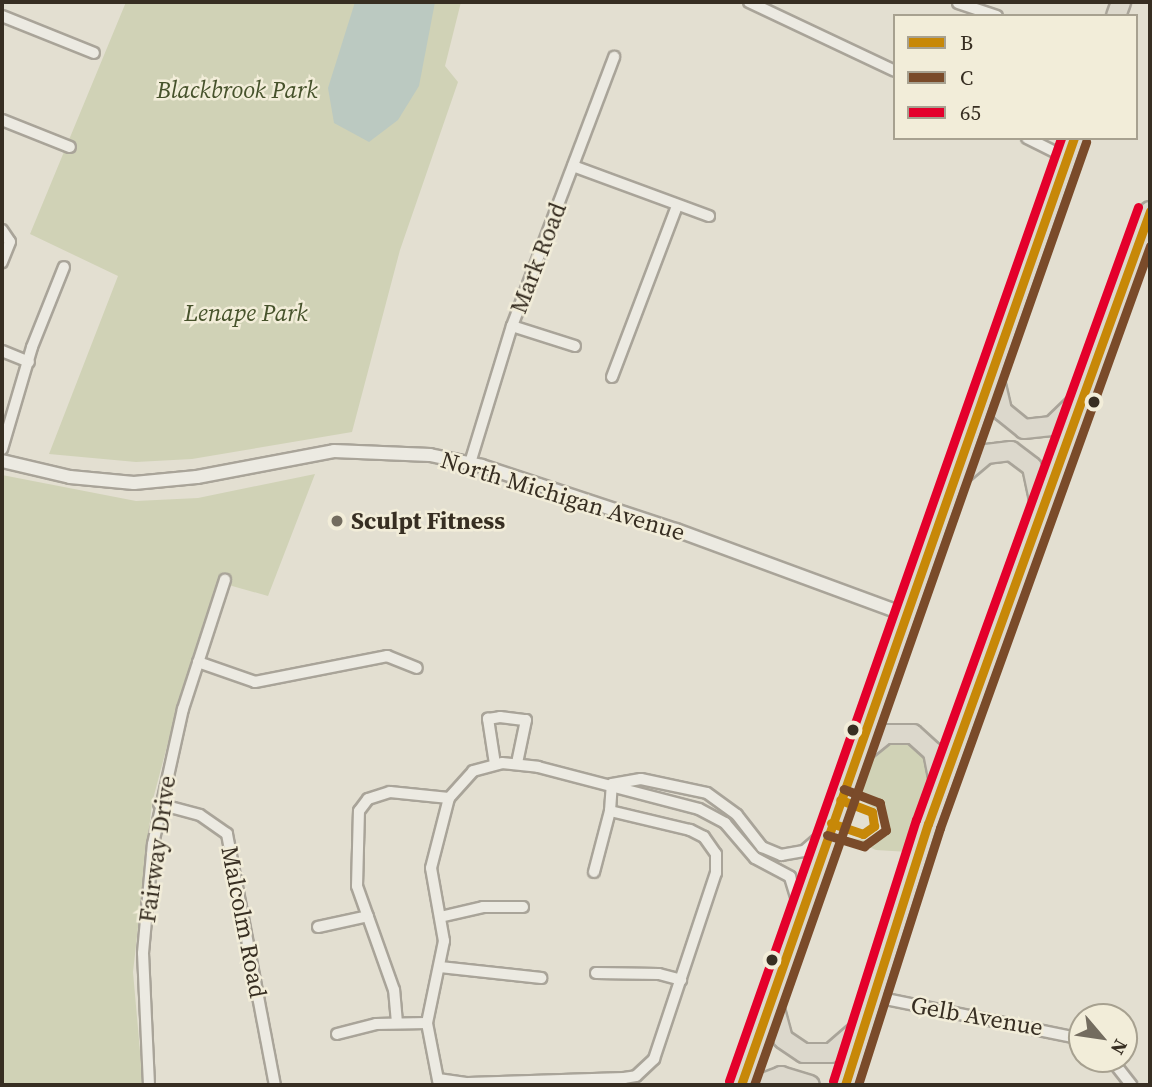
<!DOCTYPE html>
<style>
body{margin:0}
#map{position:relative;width:1152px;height:1087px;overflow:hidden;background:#e3dfd1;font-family:"Source Serif 4",serif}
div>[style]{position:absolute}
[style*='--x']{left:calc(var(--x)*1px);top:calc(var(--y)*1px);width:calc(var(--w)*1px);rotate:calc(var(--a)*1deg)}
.green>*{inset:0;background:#d0d2b6}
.water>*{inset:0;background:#bbc9c1}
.roads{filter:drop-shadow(2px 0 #a9a499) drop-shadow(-2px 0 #a9a499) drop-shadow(0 2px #a9a499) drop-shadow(0 -2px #a9a499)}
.minor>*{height:10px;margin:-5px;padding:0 5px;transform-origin:5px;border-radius:5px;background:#eceae2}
.tertiary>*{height:12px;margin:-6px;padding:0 6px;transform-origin:6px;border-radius:6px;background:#eceae2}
.trunk>*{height:18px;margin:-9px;padding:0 9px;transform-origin:9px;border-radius:9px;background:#dcd8cc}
.bus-1>*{height:9px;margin:-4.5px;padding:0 4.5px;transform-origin:4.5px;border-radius:4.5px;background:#c78808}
.bus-2>*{height:9px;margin:-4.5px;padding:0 4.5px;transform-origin:4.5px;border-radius:4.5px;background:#7a4b2a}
.bus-3>*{height:9px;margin:-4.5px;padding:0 4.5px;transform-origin:4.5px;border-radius:4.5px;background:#e4002b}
.dots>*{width:19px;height:19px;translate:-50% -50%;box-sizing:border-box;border:4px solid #f2edd9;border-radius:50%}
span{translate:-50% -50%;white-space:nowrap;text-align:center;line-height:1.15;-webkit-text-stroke:5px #f2edd9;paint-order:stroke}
.park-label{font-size:24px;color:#46522b;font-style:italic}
.street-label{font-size:24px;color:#372e22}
.poi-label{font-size:24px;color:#372e22;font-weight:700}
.left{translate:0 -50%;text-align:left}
.frame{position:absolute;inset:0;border:4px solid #372e22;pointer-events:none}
.legend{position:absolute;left:893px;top:14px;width:245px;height:126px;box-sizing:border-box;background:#f2edd9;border:2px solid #a7a190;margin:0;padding:9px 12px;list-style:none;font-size:21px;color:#372e22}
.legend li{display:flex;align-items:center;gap:14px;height:35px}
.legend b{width:35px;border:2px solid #a7a190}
.north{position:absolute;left:1068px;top:1003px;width:70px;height:70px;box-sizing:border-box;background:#f2edd9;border:2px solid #a7a190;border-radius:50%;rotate:119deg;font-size:19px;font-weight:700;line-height:28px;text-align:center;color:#372e22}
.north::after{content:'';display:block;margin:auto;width:24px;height:32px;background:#736c5f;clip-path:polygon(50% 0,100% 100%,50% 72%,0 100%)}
</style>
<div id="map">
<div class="green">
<div style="clip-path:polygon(126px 2px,461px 2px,445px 66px,458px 82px,400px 250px,352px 432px,192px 459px,136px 462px,49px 454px,118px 276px,30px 234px)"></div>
<div style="clip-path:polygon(315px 474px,268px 596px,218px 582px,180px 697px,152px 803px,133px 972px,143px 1085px,2px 1085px,2px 475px,136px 501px,198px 498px)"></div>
<div style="clip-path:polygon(884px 740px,918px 742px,935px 774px,909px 852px,876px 850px,849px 838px,867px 840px,877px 831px,883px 833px,886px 825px,876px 809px,857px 798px,873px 753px)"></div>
</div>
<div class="water">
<div style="clip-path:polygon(355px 2px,435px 2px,419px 86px,398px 120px,369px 142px,334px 123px,328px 88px)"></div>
</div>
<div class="roads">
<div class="minor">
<div style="--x:749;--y:2;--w:161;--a:25.3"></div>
<div style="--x:958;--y:3;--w:41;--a:18.4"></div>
<div style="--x:2;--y:16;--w:99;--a:21.9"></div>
<div style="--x:2;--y:120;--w:73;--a:21.7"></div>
<div style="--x:1027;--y:138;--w:45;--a:26.6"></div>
<div style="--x:573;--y:166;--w:145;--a:20.2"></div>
<div style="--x:2;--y:230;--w:14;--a:56"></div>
<div style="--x:10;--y:242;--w:22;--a:112"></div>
<div style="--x:512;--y:326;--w:66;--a:17.6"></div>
<div style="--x:2;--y:351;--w:29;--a:22"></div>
<div style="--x:612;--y:377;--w:183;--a:-69.2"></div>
<div style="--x:2;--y:449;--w:106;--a:-73.6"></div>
<div style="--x:32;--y:347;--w:86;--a:-68.2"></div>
<div style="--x:470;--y:463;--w:143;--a:-73"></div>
<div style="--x:512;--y:326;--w:288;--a:-69.2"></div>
<div style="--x:198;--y:662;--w:60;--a:19.3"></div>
<div style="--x:255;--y:682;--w:135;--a:-11.1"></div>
<div style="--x:387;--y:656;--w:32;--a:22"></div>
<div style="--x:495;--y:764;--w:46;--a:-98.8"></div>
<div style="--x:488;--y:719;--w:12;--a:-9"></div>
<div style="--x:500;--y:717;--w:26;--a:7"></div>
<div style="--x:526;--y:720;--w:44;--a:101.8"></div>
<div style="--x:612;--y:784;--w:29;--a:-10"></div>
<div style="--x:641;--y:779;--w:67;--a:12"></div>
<div style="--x:707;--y:793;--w:37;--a:36"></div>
<div style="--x:737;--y:815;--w:41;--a:52"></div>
<div style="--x:762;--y:847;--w:21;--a:23"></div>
<div style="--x:781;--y:855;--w:23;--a:-10"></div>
<div style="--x:804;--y:851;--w:32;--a:-41"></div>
<div style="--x:159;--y:804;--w:42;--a:15"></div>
<div style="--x:200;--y:815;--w:33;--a:35"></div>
<div style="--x:227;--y:834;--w:256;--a:79.2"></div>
<div style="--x:610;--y:811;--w:27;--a:-86"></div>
<div style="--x:594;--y:872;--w:63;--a:-75.3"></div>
<div style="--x:440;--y:917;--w:44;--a:-13.1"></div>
<div style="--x:483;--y:907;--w:40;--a:0"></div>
<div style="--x:318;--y:927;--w:51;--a:-12.4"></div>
<div style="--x:440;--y:967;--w:102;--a:6.2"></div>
<div style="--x:596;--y:973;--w:63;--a:0.9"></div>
<div style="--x:659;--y:974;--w:23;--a:15"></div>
<div style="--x:871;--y:996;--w:215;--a:11.5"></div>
<div style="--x:397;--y:1023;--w:33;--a:-95"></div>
<div style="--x:394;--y:990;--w:110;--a:-109.6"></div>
<div style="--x:357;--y:886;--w:75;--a:-88.5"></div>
<div style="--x:359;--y:811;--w:15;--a:-53"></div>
<div style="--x:368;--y:799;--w:23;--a:-18"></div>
<div style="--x:390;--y:792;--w:59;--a:5.8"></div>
<div style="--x:337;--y:1034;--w:40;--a:-14.4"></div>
<div style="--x:376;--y:1024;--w:51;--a:-1.1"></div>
<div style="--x:1111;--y:1059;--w:33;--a:52"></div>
<div style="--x:438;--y:1079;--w:30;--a:8"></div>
<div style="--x:468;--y:1083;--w:156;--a:-1.8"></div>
<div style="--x:624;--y:1078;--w:12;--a:-9"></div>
<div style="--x:636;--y:1076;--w:25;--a:-43"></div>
<div style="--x:654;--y:1059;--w:196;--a:-71.6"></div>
<div style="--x:716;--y:873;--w:19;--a:-90"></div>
<div style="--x:716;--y:854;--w:21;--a:-125"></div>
<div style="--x:704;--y:837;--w:16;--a:-153"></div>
<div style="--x:690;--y:830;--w:82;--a:-166.6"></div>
<div style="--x:149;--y:1085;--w:132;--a:-92.6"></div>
<div style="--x:143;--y:953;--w:109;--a:-84.8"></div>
<div style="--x:153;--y:844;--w:138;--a:-77.5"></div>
<div style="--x:183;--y:709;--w:136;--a:-72"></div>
<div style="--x:439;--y:1085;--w:63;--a:-101"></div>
<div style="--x:427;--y:1023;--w:84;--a:-78.3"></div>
<div style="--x:444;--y:941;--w:74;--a:-100.1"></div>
<div style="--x:431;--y:868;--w:72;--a:-75.6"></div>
<div style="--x:449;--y:798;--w:36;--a:-48"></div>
<div style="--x:473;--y:771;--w:30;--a:-15"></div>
<div style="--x:502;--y:763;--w:36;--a:6"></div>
<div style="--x:538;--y:767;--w:166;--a:14.6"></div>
<div style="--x:699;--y:809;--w:30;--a:28"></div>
<div style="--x:725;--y:823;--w:46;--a:49.4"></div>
<div style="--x:755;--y:858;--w:40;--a:28"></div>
<div style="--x:790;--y:877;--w:34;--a:73"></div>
</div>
<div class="tertiary">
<div style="--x:2;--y:461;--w:70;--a:13.2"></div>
<div style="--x:70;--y:477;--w:64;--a:5.4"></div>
<div style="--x:134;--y:483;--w:63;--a:-5.4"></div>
<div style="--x:197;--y:477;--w:139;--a:-10.7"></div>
<div style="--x:334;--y:451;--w:96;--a:2.4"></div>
<div style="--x:430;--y:455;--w:53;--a:11.9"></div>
<div style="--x:482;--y:466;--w:204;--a:18.3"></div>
<div style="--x:676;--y:530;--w:246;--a:20.2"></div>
</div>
<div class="trunk">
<div style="--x:1116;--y:16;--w:15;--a:-70"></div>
<div style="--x:994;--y:376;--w:36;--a:77"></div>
<div style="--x:1002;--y:411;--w:28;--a:39"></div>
<div style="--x:1024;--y:429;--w:28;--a:-6"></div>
<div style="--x:1052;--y:426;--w:32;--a:-44"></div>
<div style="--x:960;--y:476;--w:34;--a:-40"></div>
<div style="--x:986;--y:454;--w:25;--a:-7"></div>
<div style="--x:1011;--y:451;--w:26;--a:37"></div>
<div style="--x:1032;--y:467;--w:38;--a:78"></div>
<div style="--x:856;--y:758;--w:38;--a:-39"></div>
<div style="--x:886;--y:734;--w:27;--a:0"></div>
<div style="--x:913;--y:734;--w:27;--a:42"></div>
<div style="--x:933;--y:752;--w:36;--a:79"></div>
<div style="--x:772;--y:998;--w:42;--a:75"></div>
<div style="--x:783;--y:1039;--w:25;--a:34"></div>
<div style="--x:804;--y:1053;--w:27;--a:0"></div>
<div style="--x:831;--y:1053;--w:37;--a:-41"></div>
<div style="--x:741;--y:1085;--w:1004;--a:-70.63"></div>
<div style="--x:758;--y:1085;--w:25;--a:-21"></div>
<div style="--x:781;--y:1076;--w:30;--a:17"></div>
<div style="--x:845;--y:1085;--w:274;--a:-72.4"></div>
<div style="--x:928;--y:824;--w:652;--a:-70.09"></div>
</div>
</div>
<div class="bus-1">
<div style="--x:831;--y:823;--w:34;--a:19"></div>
<div style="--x:863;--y:834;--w:14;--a:-36"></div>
<div style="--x:874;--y:826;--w:14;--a:-98"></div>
<div style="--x:872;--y:812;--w:34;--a:-159"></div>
<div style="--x:741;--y:1085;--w:1004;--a:-70.63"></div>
<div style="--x:845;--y:1085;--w:274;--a:-72.4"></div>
<div style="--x:928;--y:824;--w:652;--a:-70.09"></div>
</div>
<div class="bus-2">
<div style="--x:827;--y:835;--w:39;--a:17"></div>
<div style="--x:864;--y:846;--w:27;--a:-36"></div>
<div style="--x:886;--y:830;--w:28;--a:-103"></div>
<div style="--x:880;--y:803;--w:39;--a:-159"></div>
<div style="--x:754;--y:1085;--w:1000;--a:-70.6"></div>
<div style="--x:858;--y:1085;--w:270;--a:-72.3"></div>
<div style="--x:940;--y:828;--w:619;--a:-70.16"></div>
</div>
<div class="bus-3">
<div style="--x:729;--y:1081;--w:1000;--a:-70.6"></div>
<div style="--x:833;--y:1081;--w:274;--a:-72.4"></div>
<div style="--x:916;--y:820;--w:652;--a:-70.09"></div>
</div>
<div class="dots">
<div style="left:1094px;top:402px;background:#372e22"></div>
<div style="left:337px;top:521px;background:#736c5f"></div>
<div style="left:853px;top:730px;background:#372e22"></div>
<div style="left:772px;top:960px;background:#372e22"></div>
</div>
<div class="park-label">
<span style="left:237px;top:90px">Blackbrook Park</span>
<span style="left:246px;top:313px">Lenape Park</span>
</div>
<div class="street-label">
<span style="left:538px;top:258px;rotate:-69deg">Mark Road</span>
<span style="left:563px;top:496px;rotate:17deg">North Michigan Avenue</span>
<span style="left:157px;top:849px;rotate:-82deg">Fairway Drive</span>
<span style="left:244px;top:922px;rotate:79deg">Malcolm Road</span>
<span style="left:977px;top:1016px;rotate:10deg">Gelb Avenue</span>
</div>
<div class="poi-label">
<span class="left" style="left:351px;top:521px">Sculpt Fitness</span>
</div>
<div class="frame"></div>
<ul class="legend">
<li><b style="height:9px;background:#c78808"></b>B</li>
<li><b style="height:9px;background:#7a4b2a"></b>C</li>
<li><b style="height:9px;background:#e4002b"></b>65</li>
</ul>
<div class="north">N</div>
</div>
